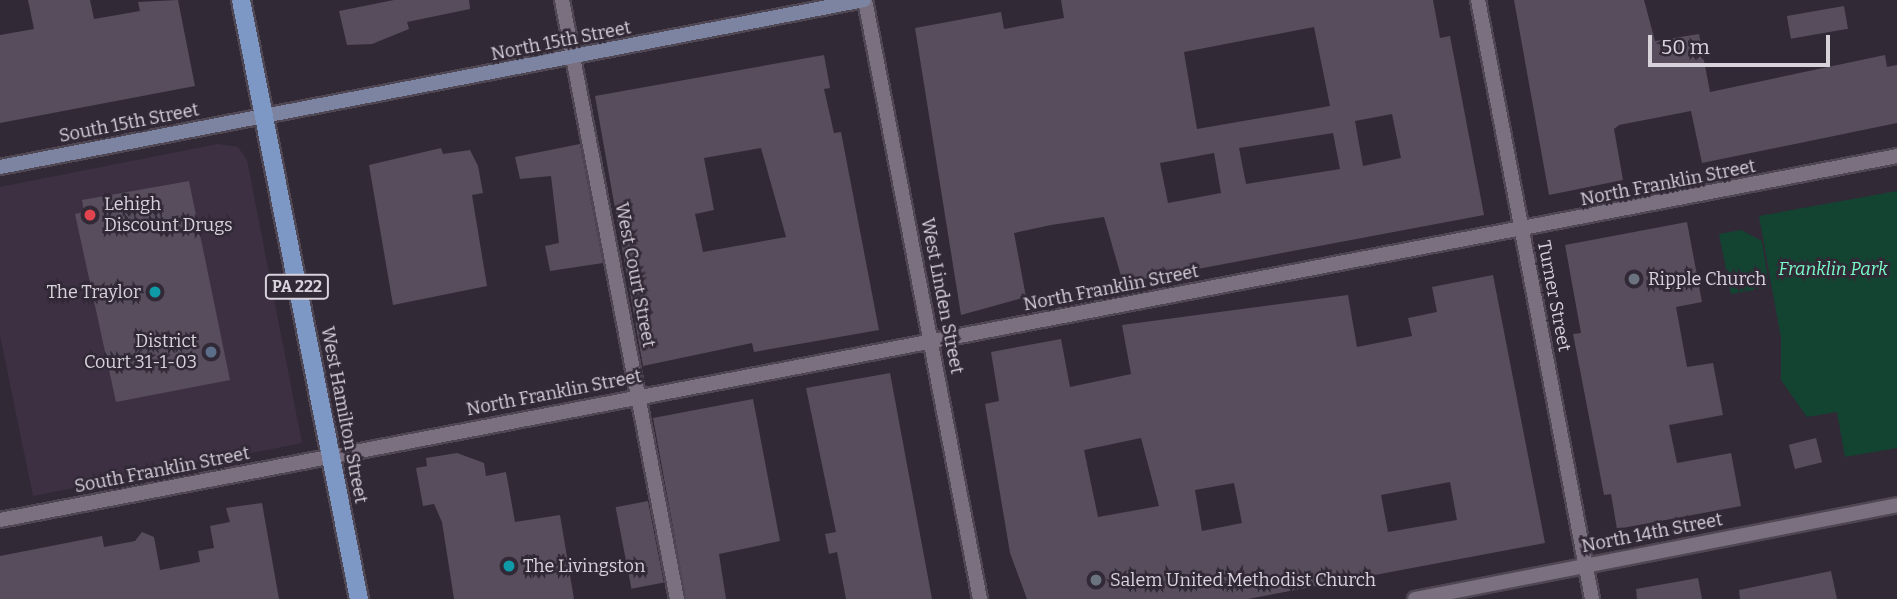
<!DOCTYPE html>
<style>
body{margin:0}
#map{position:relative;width:1897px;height:599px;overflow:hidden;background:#322937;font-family:Bitter,serif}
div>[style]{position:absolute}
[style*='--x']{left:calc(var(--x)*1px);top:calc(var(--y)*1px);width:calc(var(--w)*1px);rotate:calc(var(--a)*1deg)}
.built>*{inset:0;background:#3d3043}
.green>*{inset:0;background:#124431}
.building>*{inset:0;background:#574d5c;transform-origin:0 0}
.roads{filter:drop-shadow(2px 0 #4f4753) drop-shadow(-2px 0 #4f4753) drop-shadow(0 2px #4f4753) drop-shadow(0 -2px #4f4753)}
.minor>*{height:14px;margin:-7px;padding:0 7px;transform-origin:7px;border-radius:7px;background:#7b7080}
.tertiary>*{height:14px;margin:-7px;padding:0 7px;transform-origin:7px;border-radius:7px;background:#7b7080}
.secondary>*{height:14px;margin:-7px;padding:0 7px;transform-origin:7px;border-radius:7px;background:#7c84a2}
.primary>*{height:18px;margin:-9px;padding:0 9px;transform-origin:9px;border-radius:9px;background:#7d98c4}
.dots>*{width:19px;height:19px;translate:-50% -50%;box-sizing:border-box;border:4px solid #322937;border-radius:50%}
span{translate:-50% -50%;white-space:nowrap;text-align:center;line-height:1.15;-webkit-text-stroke:5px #322937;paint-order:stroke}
.shield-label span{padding:2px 5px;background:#322937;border:2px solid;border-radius:5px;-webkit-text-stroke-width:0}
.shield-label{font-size:16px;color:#d8d2db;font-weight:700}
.street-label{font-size:18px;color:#d8d2db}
.poi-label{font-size:18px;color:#d8d2db}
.left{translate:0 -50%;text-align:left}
.right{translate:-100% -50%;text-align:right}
.park-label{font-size:18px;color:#78fcc7;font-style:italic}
.scale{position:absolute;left:1648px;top:35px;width:182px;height:32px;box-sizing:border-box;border:4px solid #d8d2db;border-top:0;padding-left:9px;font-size:21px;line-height:24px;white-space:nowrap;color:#d8d2db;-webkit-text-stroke:5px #322937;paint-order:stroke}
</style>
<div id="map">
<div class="built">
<div style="clip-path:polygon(218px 144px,238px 147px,247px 160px,302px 443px,33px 496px,0 335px,0 187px)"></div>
</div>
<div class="green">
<div style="clip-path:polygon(1897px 191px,1897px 448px,1845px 457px,1837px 412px,1807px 417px,1781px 380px,1781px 338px,1759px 216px)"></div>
<div style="clip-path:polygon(1741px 230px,1762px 241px,1769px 287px,1731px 294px,1719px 234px)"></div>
</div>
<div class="building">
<div style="clip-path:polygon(28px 0,90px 0,94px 19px,140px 11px,138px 2px,178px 0,195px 86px,0 123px,0 35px,34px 29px)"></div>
<div style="clip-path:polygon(394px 0,469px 0,470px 9px,407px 22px,409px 29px,372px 44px,347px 45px,339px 11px)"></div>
<div style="clip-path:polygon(evenodd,1061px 0,1433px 0,1440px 38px,1450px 36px,1484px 215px,1123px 283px,1104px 217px,1051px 225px,1014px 233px,1026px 297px,961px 315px,915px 28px,1001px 12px,1004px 29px,1064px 18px,1061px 0,1314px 27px,1330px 106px,1197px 129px,1184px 52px,1314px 27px,1061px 0,1392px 114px,1401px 158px,1363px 166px,1355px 121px,1392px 114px,1061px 0,1333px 133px,1340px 169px,1246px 184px,1239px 148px,1333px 133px,1061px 0,1214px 153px,1221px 193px,1168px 203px,1160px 163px,1214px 153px)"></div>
<div style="clip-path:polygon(1514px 0,1644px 0,1655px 41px,1699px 34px,1710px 92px,1885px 55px,1887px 67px,1897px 65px,1897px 123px,1702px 163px,1691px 111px,1619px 125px,1614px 129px,1623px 180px,1549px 195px)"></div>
<div style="left:1844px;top:6px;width:23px;height:58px;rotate:80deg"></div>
<div style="clip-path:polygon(evenodd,824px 55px,830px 88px,824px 89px,834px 133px,841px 132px,879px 330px,754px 352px,752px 343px,643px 366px,595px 96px,824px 55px,761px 148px,786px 237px,703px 252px,695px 214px,714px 210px,704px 158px,761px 148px)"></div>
<div style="clip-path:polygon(580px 144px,603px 263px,550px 271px,545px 246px,559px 243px,551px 176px,520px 179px,515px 157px)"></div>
<div style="clip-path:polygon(441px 148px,443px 154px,470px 150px,478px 166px,483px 193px,472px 195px,487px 286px,393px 305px,369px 165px)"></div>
<div style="clip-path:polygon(189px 181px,230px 380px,116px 402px,75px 214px,84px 212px,82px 200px)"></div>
<div style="clip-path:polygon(1687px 222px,1702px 302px,1676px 307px,1687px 367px,1713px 363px,1723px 415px,1669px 425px,1677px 463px,1731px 453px,1741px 506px,1617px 529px,1611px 494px,1604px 495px,1580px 370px,1573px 334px,1581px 333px,1565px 245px)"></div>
<div style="clip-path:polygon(evenodd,1493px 275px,1545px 543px,1248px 599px,1027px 599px,1010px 553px,985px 404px,999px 401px,991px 352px,1061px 339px,1070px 387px,1131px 374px,1122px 325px,1348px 295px,1357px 347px,1412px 336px,1408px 318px,1437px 312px,1432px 287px,1493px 275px,1141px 438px,1159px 506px,1098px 517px,1084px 450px,1141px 438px,1493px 275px,1450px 482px,1457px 520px,1388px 532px,1381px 495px,1450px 482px,1493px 275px,1234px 483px,1242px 523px,1202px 531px,1195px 490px,1234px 483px)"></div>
<div style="clip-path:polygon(890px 373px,932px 599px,846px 599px,837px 552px,829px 554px,825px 534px,836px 532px,806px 388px)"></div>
<div style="clip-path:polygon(753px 399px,780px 541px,719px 554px,726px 599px,686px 599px,653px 418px)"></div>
<div style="left:1816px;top:438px;width:25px;height:28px;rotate:76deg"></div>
<div style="clip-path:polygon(457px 453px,484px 463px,486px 476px,506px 472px,515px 522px,560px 515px,574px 599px,454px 599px,442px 522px,434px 504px,423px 506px,416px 468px,427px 466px,426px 458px)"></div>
<div style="left:648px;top:501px;width:83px;height:33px;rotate:79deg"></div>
<div style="clip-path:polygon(262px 503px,279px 599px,0 599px,0 556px,102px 536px,104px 547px,135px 541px,142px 532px,154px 537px,160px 570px,200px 562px,198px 551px,214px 548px,210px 526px,230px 522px,226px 508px)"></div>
<div style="clip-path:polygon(1831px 571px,1837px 599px,1740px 599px,1739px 590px)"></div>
<div style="clip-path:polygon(1698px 578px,1702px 599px,1637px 599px,1636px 589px)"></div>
</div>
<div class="roads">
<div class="minor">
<div style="--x:562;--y:0;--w:610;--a:79.13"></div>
<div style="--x:0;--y:520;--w:1932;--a:-10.86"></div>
<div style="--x:1415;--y:599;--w:491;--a:-11"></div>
</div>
<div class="tertiary">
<div style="--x:865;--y:0;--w:610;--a:79.13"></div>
<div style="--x:1478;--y:0;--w:610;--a:79.22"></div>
</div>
<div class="secondary">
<div style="--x:0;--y:167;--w:880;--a:-10.94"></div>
</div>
<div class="primary">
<div style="--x:241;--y:0;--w:611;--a:78.86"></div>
</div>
</div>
<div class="dots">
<div style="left:90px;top:215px;background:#e0444e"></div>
<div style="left:1634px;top:279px;background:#6b7280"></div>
<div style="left:155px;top:292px;background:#0f9aa8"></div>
<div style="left:211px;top:352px;background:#5c6f8a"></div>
<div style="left:509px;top:566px;background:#0f9aa8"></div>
<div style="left:1096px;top:580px;background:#6b7280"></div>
</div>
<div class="shield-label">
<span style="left:297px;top:287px">PA 222</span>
</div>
<div class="street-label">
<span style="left:561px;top:41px;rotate:-11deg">North 15th Street</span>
<span style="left:129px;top:123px;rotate:-11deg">South 15th Street</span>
<span style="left:1668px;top:183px;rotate:-11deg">North Franklin Street</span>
<span style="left:635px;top:275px;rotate:79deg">West Court Street</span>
<span style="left:1111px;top:288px;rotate:-11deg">North Franklin Street</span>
<span style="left:942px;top:296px;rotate:79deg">West Linden Street</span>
<span style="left:1554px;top:296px;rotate:79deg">Turner Street</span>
<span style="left:554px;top:393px;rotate:-11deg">North Franklin Street</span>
<span style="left:344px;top:415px;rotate:79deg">West Hamilton Street</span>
<span style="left:162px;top:470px;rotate:-11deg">South Franklin Street</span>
<span style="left:1652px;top:533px;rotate:-11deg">North 14th Street</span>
</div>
<div class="poi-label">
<span class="left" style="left:104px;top:215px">Lehigh<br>Discount Drugs</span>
<span class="left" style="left:1648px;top:279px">Ripple Church</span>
<span class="right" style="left:141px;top:292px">The Traylor</span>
<span class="right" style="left:197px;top:352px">District<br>Court 31-1-03</span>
<span class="left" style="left:523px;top:566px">The Livingston</span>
<span class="left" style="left:1110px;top:580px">Salem United Methodist Church</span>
</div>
<div class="park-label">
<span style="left:1833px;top:269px">Franklin Park</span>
</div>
<div class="scale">50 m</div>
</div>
